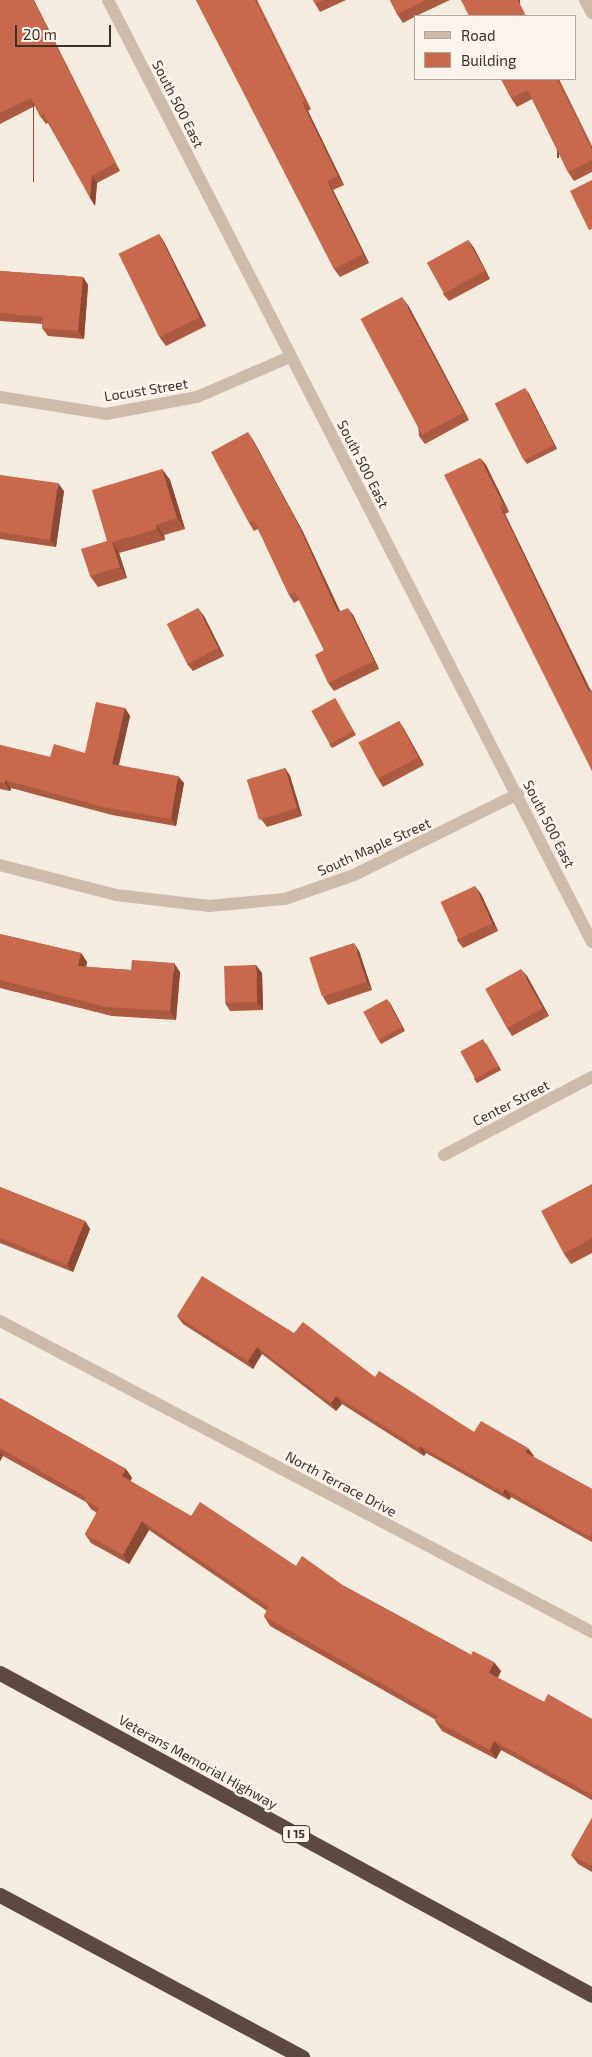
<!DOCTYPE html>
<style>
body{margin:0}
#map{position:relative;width:592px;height:2057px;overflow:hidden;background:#f4ebe1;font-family:"Exo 2",sans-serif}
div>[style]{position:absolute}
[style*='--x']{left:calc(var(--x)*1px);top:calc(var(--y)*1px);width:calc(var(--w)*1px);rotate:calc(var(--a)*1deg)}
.minor>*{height:12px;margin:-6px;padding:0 6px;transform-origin:6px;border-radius:6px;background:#cdbbac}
.highway>*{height:15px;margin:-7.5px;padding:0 7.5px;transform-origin:7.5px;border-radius:7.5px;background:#5c4a42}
.wall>*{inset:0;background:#ac5a40}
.shaded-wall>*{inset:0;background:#8c4a34;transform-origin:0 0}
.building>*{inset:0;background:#c8694b;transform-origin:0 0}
span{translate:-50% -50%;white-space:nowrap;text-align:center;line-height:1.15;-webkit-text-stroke:5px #fbf5ee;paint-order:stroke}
.shield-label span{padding:1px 4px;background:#fbf5ee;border:1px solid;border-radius:4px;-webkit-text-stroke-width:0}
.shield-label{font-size:12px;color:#3b302b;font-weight:700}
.street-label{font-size:14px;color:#3b302b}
.legend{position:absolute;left:414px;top:15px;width:162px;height:65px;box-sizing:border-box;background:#fbf5ee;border:1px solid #aea6a0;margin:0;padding:6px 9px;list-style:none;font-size:15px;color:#3b302b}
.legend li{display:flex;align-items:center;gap:10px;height:25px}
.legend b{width:25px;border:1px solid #aea6a0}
.scale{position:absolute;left:15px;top:25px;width:96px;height:22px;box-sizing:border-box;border:2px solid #3b302b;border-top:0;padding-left:6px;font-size:15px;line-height:18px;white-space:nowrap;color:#3b302b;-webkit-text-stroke:4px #fbf5ee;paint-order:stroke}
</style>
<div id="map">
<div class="minor">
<div style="--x:108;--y:0;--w:1059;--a:62.81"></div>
<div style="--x:585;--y:0;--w:15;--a:62"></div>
<div style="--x:0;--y:397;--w:107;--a:9.1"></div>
<div style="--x:106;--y:414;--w:93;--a:-10.6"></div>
<div style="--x:197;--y:397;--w:101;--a:-23.3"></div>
<div style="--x:0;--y:865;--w:120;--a:14.5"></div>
<div style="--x:116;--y:895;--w:94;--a:6.7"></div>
<div style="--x:209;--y:906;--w:76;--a:-5.3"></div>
<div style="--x:285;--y:899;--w:73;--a:-19.2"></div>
<div style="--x:354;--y:875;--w:183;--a:-26.3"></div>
<div style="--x:444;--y:1155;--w:167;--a:-27.8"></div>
<div style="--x:0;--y:1321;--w:669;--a:27.71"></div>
</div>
<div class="highway">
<div style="--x:0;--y:1673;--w:674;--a:28.54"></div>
<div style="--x:0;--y:1895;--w:343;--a:28.2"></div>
</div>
<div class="wall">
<div style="clip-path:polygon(0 0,34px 0,120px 171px,97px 183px,95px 206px,48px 123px,46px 124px,40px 116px,35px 106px,0 124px)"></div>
<div style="clip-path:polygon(196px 0,257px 0,311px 109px,308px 111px,344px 185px,333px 190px,369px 263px,340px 277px,334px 269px)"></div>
<div style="clip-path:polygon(313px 0,346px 0,320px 12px)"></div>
<div style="clip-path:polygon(390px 0,450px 0,416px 16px,403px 23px,397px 14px)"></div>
<div style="clip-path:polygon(501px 79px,559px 79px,592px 146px,592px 172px,574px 181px,568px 172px,532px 99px,517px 107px,511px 98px)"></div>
<div style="clip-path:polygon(159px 234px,164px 242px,206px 326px,166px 346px,160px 338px)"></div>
<div style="clip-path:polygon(468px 240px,474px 248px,490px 279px,449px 301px,443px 294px)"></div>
<div style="clip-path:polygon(0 271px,83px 277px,88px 285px,84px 339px,48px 336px,42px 328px,43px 324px,0 321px)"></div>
<div style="clip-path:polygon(408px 305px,469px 420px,425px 444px,419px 436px)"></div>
<div style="clip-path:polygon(528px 392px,557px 449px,527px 464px,524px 460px)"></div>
<div style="clip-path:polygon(253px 440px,303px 532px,340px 611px,353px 615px,379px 669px,334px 691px,328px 683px,324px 650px,299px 600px,294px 603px,289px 595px,258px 529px,254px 531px,249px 523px)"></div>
<div style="clip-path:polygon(480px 458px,486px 465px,509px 512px,505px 514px,591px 691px,592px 771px)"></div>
<div style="clip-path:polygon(162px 469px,170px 480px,185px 529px,164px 535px,165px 540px,119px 553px,127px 578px,98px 587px,90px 576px,107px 541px)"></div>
<div style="clip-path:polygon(0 475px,64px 491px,56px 547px,0 539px)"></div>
<div style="clip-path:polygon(204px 616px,224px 656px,193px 671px,187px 664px)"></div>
<div style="clip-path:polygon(335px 698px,356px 735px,332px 748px,329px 744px)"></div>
<div style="clip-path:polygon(125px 708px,130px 716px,119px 765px,184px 783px,176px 826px,112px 815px,11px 788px,10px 791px,0 789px,0 745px,50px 757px,85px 753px)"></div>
<div style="clip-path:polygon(399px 721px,404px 729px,424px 765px,383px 787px,378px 779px)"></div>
<div style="clip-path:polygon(285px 768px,290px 776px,302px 816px,267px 827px,261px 819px)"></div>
<div style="clip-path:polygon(481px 894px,498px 931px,463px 948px,457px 940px)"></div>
<div style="clip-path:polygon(0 934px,81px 953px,87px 962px,86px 967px,131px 970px,180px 972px,176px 1020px,112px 1016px,0 988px)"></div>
<div style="clip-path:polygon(359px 951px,372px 990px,328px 1005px,323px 997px)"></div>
<div style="clip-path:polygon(262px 973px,263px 1010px,230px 1011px,225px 1003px)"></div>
<div style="clip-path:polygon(527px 976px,549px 1016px,512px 1036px,507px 1028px)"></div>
<div style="clip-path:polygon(390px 1003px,405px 1031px,381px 1044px,378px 1039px)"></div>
<div style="clip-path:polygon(486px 1043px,501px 1070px,477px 1083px,474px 1079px)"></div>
<div style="clip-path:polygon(592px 1184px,592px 1253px,571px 1264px,564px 1254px)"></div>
<div style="clip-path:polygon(0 1187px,85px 1221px,90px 1229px,73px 1272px,0 1243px)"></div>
<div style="clip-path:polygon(177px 1316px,294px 1333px,375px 1377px,474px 1432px,534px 1456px,533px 1457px,592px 1489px,592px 1542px,511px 1497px,509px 1500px,426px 1453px,424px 1456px,342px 1404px,336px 1411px,262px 1354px,253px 1369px,183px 1324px)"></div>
<div style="clip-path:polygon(0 1398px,126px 1469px,132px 1478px,130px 1481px,191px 1516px,296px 1566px,344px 1586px,501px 1671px,498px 1678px,544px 1702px,592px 1719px,592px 1800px,501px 1750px,496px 1759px,442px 1731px,435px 1721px,436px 1720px,270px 1626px,264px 1616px,267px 1611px,149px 1530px,129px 1564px,91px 1543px,85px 1534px,97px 1513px,91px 1509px,86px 1502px,3px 1456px,0 1461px)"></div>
<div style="clip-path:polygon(592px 1818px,592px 1872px,578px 1864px,571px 1855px)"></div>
</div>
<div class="shaded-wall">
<div style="left:33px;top:0;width:1px;height:182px"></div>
<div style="left:255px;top:0;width:2px;height:113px"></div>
<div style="left:518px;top:0;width:2px;height:18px"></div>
<div style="left:557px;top:79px;width:2px;height:79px"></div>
<div style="clip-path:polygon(302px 102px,308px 111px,344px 185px,338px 176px)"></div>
<div style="clip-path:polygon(92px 176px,97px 183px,95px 206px,90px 198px)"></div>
<div style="clip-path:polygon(327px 181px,333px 190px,369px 263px,363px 254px)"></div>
<div style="clip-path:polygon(159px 234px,164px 242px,206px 326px,200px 318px)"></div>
<div style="clip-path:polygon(468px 240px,474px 248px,490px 279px,485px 271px)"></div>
<div style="clip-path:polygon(83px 277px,88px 285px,84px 339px,78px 331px)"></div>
<div style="clip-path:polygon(402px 297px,408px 305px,469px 420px,464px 412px)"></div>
<div style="clip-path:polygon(525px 388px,528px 392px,557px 449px,554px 445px)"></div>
<div style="clip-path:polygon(248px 432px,253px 440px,303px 532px,344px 620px,338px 612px)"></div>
<div style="clip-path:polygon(480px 458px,486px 465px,509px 512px,503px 504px)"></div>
<div style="clip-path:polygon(162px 469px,170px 480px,185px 529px,177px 518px)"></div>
<div style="clip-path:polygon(58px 483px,64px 491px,56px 547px,50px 540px)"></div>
<div style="clip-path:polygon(500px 506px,505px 514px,592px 694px,589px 692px)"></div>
<div style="clip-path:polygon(156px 525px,164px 535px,165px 540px,157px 529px)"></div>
<div style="clip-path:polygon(112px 542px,119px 553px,127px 578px,120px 567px)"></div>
<div style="clip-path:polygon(198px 608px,204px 616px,224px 656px,218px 648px)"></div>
<div style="clip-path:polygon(348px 608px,353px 615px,379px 669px,374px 661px)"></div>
<div style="clip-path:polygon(125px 708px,130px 716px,117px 772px,112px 764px)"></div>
<div style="clip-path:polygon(399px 721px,404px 729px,424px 765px,418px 757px)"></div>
<div style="clip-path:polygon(285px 768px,290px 776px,302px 816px,297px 808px)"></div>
<div style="clip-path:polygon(178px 776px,184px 783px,176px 826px,171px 819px)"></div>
<div style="clip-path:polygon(5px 780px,11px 788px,10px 791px,5px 783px)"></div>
<div style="clip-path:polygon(475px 886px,481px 894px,498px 931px,492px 923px)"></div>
<div style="clip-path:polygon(354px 943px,359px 951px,372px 990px,367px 982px)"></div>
<div style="clip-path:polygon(81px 953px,87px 962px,84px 975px,78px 966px)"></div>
<div style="clip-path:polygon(174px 963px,180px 972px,176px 1020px,170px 1011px)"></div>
<div style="clip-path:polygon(256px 965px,262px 973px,263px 1010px,257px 1002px)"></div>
<div style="clip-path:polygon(521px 969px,527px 976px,549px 1016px,543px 1008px)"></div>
<div style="clip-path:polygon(387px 999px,390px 1003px,405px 1031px,402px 1027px)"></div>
<div style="clip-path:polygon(85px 1221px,90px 1229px,73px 1272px,67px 1265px)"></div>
<div style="clip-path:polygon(257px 1347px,262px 1354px,253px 1369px,248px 1361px)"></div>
<div style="clip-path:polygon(336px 1396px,342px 1404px,336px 1411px,331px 1403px)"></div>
<div style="clip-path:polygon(420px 1446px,426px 1453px,424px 1456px,419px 1448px)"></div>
<div style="clip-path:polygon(528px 1448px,534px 1456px,531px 1460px,525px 1452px)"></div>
<div style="clip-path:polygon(0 1451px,3px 1456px,0 1461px)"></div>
<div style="clip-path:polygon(126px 1469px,132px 1478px,128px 1485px,122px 1476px)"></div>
<div style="clip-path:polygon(505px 1489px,511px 1497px,509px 1500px,503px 1492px)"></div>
<div style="clip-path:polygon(142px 1521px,149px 1530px,129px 1564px,123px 1555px)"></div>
<div style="clip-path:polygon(494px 1662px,501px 1671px,495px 1682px,489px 1673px)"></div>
<div style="clip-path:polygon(494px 1741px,501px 1750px,496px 1759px,490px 1750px)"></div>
</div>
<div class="building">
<div style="clip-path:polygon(0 0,33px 0,115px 163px,92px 176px,90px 198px,44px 114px,40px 116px,31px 98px,0 113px)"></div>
<div style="clip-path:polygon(196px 0,255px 0,305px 101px,302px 102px,338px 176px,327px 181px,363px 254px,334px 269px)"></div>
<div style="clip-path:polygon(313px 0,324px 0,315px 4px)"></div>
<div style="clip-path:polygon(390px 0,426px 0,397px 14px)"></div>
<div style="clip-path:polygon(461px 0,518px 0,526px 16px,469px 16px)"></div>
<div style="clip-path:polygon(501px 79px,557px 79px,592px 150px,592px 160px,568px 172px,528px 90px,511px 98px)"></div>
<div style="clip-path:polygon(592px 180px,592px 229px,589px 230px,570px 191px)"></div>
<div style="left:159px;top:234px;width:93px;height:45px;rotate:64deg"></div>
<div style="left:468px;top:240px;width:35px;height:47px;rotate:61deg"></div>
<div style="clip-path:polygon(0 271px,83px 277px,78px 331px,42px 328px,43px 317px,0 313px)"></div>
<div style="left:402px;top:297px;width:131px;height:47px;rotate:62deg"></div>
<div style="left:525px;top:388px;width:64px;height:34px;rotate:63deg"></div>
<div style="clip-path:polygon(248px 432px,298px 524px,338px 612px,348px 608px,374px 661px,328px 683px,315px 655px,324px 650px,295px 592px,289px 595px,254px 520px,249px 523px,211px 452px)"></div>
<div style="clip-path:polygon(480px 458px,503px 504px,500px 506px,589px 692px,592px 690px,592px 771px,444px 475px)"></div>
<div style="clip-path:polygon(162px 469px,177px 518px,156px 525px,157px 529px,112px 542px,120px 567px,90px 576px,81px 549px,107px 541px,92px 490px)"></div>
<div style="clip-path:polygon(0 475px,58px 483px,50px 540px,0 532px)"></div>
<div style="left:198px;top:608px;width:45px;height:35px;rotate:63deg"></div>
<div style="left:335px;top:698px;width:38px;height:27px;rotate:61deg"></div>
<div style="clip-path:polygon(96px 702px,125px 708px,112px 764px,178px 776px,171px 819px,107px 808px,5px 780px,5px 783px,0 782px,0 745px,50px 757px,54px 744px,85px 753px)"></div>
<div style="left:399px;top:721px;width:41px;height:46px;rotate:62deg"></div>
<div style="left:285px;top:768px;width:42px;height:40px;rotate:73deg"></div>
<div style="left:475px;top:886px;width:41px;height:38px;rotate:65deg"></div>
<div style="clip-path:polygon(0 934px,81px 953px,78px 966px,131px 970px,132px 960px,174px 963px,170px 1011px,106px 1007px,0 980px)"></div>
<div style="left:354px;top:943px;width:41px;height:47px;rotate:72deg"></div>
<div style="left:256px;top:965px;width:37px;height:32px;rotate:88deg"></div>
<div style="left:521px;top:969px;width:45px;height:41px;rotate:61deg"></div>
<div style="left:387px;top:999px;width:32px;height:27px;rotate:62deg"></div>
<div style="left:483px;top:1039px;width:31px;height:26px;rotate:61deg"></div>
<div style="clip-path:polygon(592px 1184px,592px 1238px,564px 1254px,541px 1211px)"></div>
<div style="clip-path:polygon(0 1187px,85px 1221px,67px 1265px,0 1238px)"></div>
<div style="clip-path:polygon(202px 1276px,294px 1333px,303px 1322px,375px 1377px,379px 1371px,474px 1432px,481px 1421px,528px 1448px,525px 1452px,592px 1489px,592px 1533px,590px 1537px,505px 1489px,503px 1492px,420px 1446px,419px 1448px,336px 1396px,331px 1403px,257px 1347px,248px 1361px,177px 1316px)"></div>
<div style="clip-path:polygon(0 1398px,126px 1469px,122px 1476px,191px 1516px,200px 1502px,296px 1566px,302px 1556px,344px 1586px,471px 1655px,473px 1651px,494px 1662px,489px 1673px,544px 1702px,548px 1694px,592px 1719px,592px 1795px,494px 1741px,490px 1750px,435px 1721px,438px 1716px,264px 1616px,269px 1607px,142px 1521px,123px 1555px,85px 1534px,99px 1508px,84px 1500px,86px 1497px,0 1448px)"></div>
<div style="clip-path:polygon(592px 1818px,592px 1866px,571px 1855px)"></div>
</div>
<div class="shield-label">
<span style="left:296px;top:1834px">I 15</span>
</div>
<div class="street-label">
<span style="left:178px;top:104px;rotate:63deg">South 500 East</span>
<span style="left:146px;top:390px;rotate:-9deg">Locust Street</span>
<span style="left:363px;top:464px;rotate:63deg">South 500 East</span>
<span style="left:549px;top:824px;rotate:63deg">South 500 East</span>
<span style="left:374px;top:847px;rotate:-24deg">South Maple Street</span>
<span style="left:511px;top:1103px;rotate:-27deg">Center Street</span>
<span style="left:341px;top:1484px;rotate:28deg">North Terrace Drive</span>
<span style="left:198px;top:1762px;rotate:29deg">Veterans Memorial Highway</span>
</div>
<ul class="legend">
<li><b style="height:6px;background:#cdbbac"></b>Road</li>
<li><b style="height:14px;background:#c8694b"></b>Building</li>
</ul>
<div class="scale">20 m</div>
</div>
